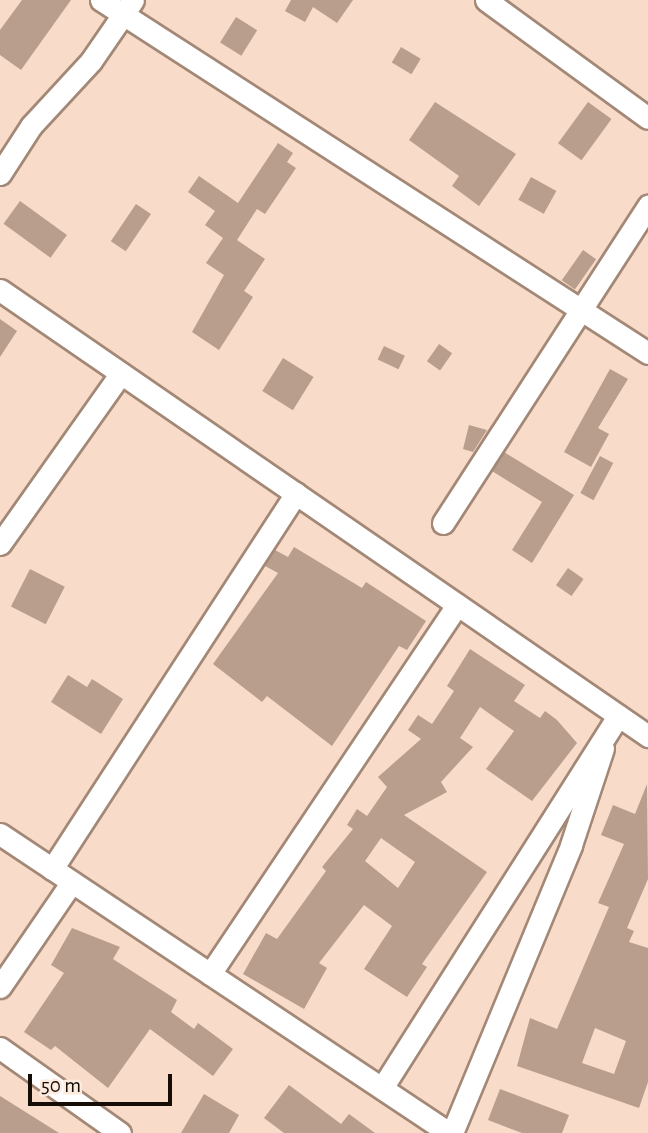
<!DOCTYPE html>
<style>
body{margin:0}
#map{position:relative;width:648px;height:1133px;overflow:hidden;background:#f8dbc8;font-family:"Alegreya Sans",sans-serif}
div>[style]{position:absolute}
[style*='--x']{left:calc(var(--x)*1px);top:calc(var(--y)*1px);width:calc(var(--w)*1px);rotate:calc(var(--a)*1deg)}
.building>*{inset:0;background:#b99e8d;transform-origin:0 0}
.roads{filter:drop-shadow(2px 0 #a38877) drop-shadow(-2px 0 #a38877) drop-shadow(0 2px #a38877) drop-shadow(0 -2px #a38877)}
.minor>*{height:21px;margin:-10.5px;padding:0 10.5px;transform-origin:10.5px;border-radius:10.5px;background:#fff}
span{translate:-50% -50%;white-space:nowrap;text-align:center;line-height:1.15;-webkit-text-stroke:7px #fdebdf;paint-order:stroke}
.scale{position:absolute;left:28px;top:1074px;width:144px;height:32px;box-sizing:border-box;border:4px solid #160d07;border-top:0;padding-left:9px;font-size:21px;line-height:24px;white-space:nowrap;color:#160d07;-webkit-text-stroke:5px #fdebdf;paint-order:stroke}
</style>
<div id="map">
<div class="building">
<div style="clip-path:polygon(22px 0,71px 0,21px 70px,0 55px,0 30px)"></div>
<div style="clip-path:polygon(291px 0,353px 0,337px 23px,313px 7px,305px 22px,285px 11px)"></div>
<div style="left:236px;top:17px;width:25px;height:30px;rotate:32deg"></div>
<div style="left:401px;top:47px;width:23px;height:18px;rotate:31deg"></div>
<div style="clip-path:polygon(435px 102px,516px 154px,479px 206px,452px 186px,459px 176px,409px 140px)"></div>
<div style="left:588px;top:102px;width:29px;height:51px;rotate:36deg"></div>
<div style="clip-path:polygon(278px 143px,293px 153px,287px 162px,296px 168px,265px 214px,257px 209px,237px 240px,265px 259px,244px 291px,253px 297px,219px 350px,192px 332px,224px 275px,206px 263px,223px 238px,205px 225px,215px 211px,188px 192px,199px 176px,238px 203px)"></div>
<div style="left:531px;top:177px;width:29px;height:26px;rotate:29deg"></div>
<div style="left:20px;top:201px;width:58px;height:28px;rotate:36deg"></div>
<div style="left:136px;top:204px;width:18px;height:45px;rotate:34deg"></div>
<div style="left:583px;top:250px;width:16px;height:37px;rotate:35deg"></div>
<div style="clip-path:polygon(0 319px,17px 331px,0 357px)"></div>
<div style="left:439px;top:344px;width:16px;height:21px;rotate:35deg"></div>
<div style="left:384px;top:346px;width:23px;height:15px;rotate:25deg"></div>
<div style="left:283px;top:358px;width:36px;height:39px;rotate:32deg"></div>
<div style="clip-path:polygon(610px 369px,628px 379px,598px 428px,609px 434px,591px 467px,564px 452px)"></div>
<div style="clip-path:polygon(469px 425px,487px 430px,473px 452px,463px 449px)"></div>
<div style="clip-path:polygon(504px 452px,574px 495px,532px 563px,512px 550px,542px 502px,492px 471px)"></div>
<div style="left:600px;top:456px;width:15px;height:42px;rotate:28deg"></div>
<div style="clip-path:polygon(294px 547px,362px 588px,366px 582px,426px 621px,407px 650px,399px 646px,332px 746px,267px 696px,262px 702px,213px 664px,278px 573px,265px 566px,275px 550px,288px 557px)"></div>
<div style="left:568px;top:568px;width:19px;height:21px;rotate:35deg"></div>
<div style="left:30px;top:569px;width:39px;height:42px;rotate:27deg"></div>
<div style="clip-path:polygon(evenodd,470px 649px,525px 685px,514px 701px,540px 718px,545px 711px,557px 720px,577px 743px,532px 801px,486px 769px,514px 731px,480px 707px,460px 738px,473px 747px,441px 782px,447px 792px,404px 815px,487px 872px,422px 964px,427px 967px,407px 997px,364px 969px,392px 926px,364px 905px,319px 963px,327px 968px,304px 1009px,243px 974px,266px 933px,277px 939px,326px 871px,322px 867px,353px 829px,347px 825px,357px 809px,367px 816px,387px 787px,378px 777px,421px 739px,408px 730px,418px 715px,432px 724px,454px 691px,447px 686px,470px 649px,381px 838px,415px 862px,398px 888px,365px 861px,381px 838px)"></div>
<div style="clip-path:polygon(68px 675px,87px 687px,92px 679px,123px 699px,101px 734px,51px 702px)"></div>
<div style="clip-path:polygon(evenodd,647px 784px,648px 879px,627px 928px,634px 931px,629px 942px,648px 948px,648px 1082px,639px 1108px,517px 1066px,530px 1018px,557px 1029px,609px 907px,598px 903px,624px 844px,601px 835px,613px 805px,635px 814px,647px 784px,595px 1028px,626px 1041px,614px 1074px,582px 1063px,595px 1028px)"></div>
<div style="clip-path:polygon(72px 928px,120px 947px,113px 959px,177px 1000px,171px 1012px,194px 1029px,198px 1023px,233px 1049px,213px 1076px,150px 1029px,108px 1088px,55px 1046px,51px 1050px,24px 1032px,64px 973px,51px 965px)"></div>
<div style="clip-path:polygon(289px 1085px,341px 1124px,349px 1114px,375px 1133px,284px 1133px,264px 1118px)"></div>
<div style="clip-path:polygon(500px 1089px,569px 1115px,562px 1133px,522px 1133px,488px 1120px)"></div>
<div style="clip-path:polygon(204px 1094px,239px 1115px,229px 1133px,181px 1133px)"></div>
<div style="clip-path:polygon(0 1096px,59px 1133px,0 1133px)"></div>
</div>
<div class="roads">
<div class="minor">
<div style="--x:101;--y:0;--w:651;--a:32.84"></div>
<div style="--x:486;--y:0;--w:200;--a:36.1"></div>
<div style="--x:0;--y:174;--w:57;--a:-57.1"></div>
<div style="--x:31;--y:126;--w:88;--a:-47.3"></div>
<div style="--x:91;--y:61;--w:74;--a:-55.5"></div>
<div style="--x:0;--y:290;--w:787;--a:34.54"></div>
<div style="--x:443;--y:523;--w:378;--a:-57.1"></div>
<div style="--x:0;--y:544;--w:209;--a:-54.7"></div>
<div style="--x:0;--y:834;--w:539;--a:33.66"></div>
<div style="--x:52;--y:869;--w:448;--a:-57"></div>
<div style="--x:210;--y:974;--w:444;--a:-56.2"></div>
<div style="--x:0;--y:987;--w:127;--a:-55.6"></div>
<div style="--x:0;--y:1048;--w:147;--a:35.3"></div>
<div style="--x:382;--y:1088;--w:441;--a:-57.6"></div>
<div style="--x:452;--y:1133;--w:312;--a:-67.5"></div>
<div style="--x:571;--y:845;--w:102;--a:-71.7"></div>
</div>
</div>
<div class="scale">50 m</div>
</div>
